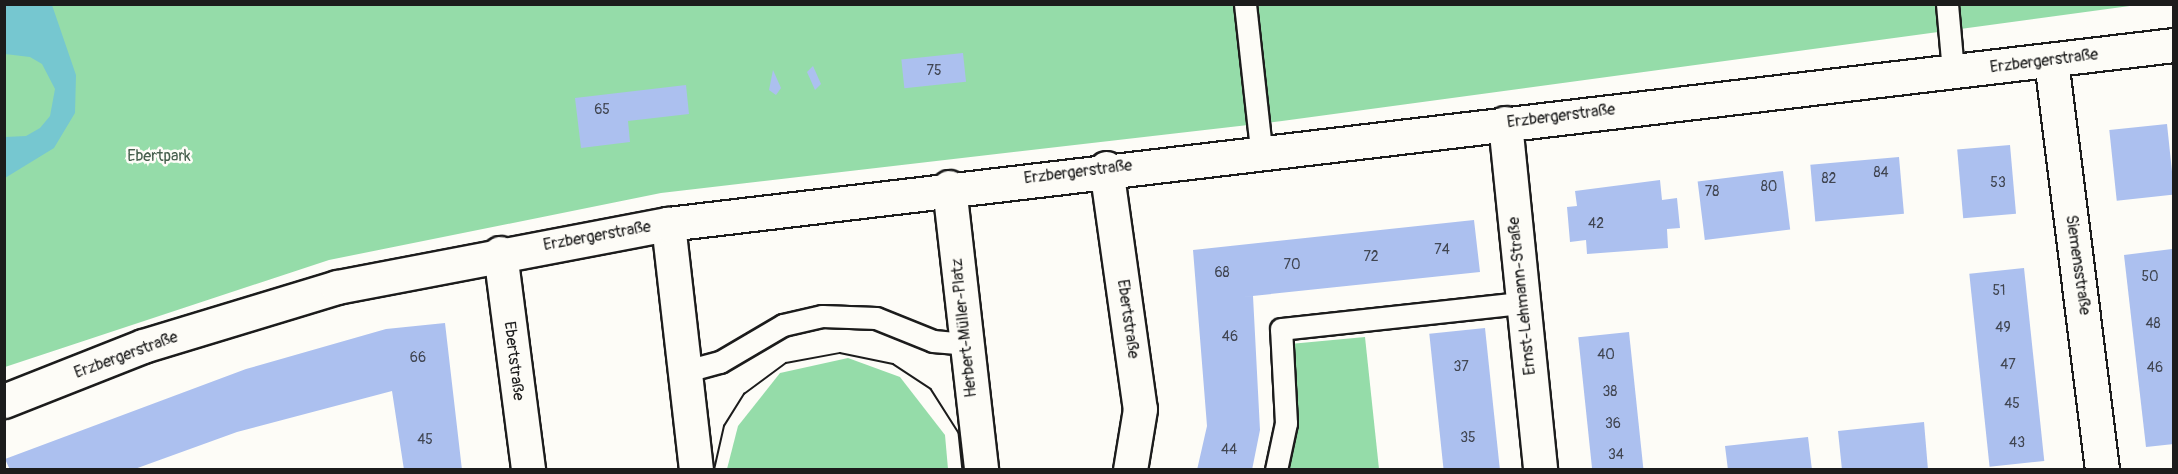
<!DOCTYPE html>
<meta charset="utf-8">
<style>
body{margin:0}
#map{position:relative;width:2178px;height:474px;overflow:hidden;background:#fdfcf7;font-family:Pangolin,sans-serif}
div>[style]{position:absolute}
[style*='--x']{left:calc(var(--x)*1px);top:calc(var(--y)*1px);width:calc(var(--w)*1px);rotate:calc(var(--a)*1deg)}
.green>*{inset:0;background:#95dca9}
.water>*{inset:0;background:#76c7d0}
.building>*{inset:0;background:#acc0ef;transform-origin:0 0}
.roads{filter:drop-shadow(2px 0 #1c1c1c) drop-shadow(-2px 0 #1c1c1c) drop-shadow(0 2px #1c1c1c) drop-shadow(0 -2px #1c1c1c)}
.lane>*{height:21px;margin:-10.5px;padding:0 10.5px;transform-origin:10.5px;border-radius:10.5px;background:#fdfcf7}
.street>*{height:33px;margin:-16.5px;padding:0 16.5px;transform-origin:16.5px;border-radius:16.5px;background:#fdfcf7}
.tram>*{height:1.5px;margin:-0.75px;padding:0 0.75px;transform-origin:0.75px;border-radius:0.75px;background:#1c1c1c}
span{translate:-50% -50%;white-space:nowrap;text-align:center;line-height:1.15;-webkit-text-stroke:5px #fdfcf7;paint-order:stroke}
.number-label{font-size:14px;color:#404551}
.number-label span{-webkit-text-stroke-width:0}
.street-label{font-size:16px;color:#1c1c1c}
.park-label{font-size:16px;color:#465f4d}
.frame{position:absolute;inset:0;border:6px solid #1c1c1c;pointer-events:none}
</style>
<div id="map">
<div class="green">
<div style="clip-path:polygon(4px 5px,2137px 5px,1282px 121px,661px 193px,329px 260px,5px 367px)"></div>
<div style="clip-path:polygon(1365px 337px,1379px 469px,1284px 470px,1290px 344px)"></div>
<div style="clip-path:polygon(848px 358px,900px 377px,945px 435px,948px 469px,727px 469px,738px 426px,780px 373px)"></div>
</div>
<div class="water">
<div style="clip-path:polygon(5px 4px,52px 5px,76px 75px,75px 113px,54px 148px,5px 178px,5px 137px,26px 136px,40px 128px,50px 116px,55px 89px,42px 64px,30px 57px,5px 54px)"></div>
</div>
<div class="building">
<div style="left:963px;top:53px;width:29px;height:62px;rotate:84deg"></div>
<div style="clip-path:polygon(813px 66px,821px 84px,815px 90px,807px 72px)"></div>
<div style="clip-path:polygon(773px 70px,781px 88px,776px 95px,769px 90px)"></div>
<div style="clip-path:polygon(686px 85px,689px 114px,628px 121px,630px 142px,581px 148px,575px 98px)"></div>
<div style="left:2167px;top:124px;width:71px;height:58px;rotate:84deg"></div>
<div style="left:2010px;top:145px;width:69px;height:53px;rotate:85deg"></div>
<div style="left:1899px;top:157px;width:57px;height:89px;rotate:85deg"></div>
<div style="left:1783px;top:171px;width:59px;height:86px;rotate:83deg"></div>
<div style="clip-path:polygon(1660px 180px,1662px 200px,1677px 198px,1680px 228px,1667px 229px,1668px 248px,1587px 254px,1586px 240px,1570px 242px,1567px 207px,1577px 206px,1575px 191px)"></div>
<div style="clip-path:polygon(1474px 220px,1480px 272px,1233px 298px,1253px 296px,1260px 430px,1252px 470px,1197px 470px,1207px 426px,1193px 250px)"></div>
<div style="clip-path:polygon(2172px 249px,2174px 444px,2146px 447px,2124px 255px)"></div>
<div style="left:2024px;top:268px;width:194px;height:55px;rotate:84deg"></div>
<div style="clip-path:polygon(445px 323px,462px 470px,404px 470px,392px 391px,237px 432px,132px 470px,10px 470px,5px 459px,246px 369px,386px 329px)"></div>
<div style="left:1485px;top:328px;width:143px;height:56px;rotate:84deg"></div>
<div style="left:1629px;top:332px;width:139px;height:51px;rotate:84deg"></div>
<div style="clip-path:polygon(1924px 422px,1928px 470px,1842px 470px,1838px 431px)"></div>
<div style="clip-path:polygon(1808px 437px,1812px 470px,1728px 470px,1725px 446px)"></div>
</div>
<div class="roads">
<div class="lane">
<div style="--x:1245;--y:4;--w:147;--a:83.7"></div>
<div style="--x:1947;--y:4;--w:67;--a:84.9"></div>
<div style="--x:686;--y:371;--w:35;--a:-15"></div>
<div style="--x:720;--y:362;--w:73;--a:-30.4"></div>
<div style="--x:783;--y:325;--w:40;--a:-13"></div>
<div style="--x:822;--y:316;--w:54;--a:2.1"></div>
<div style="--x:876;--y:318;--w:61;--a:22"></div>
<div style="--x:933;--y:341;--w:33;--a:5"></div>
<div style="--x:1276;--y:470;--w:48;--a:-78"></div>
<div style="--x:1286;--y:423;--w:94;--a:-93"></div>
<div style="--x:1281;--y:329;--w:242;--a:-6.2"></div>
</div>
<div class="street">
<div style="--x:2051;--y:60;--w:413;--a:82.9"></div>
<div style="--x:1505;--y:123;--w:349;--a:84.2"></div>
<div style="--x:1106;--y:168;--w:243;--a:82"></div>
<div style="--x:1140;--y:409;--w:62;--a:99.3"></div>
<div style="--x:949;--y:187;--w:285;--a:83.5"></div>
<div style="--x:668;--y:224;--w:248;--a:83.5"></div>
<div style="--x:500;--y:253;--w:219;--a:82.6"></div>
<div style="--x:4;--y:401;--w:149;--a:-21.6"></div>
<div style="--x:143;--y:346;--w:203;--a:-16.9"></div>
<div style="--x:337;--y:287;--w:337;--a:-10.8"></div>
<div style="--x:668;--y:224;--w:1517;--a:-6.78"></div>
</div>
</div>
<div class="tram">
<div style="--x:714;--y:470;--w:45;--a:-77.2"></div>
<div style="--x:724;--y:426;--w:38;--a:-58"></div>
<div style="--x:744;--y:394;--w:52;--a:-36.4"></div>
<div style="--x:786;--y:363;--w:55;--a:-10.5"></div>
<div style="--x:840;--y:353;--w:54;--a:11.7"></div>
<div style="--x:893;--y:364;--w:45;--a:33.3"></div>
<div style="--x:931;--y:389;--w:52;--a:57.5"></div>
<div style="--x:959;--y:433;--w:37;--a:84"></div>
</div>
<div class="number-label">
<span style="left:934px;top:71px">75</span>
<span style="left:602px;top:110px">65</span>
<span style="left:1881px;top:173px">84</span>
<span style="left:1829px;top:179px">82</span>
<span style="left:1998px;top:183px">53</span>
<span style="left:1769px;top:187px">80</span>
<span style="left:1712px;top:192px">78</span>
<span style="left:1596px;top:224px">42</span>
<span style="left:1442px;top:250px">74</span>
<span style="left:1371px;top:257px">72</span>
<span style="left:1292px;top:265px">70</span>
<span style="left:1222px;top:273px">68</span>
<span style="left:2150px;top:277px">50</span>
<span style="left:1999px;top:291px">51</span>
<span style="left:2153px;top:324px">48</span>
<span style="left:2003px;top:328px">49</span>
<span style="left:1230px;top:337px">46</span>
<span style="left:1606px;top:355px">40</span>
<span style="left:418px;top:358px">66</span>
<span style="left:2008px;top:365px">47</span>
<span style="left:1461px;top:367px">37</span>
<span style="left:2155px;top:368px">46</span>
<span style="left:1610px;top:392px">38</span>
<span style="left:2012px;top:404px">45</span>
<span style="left:1613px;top:424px">36</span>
<span style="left:1468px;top:438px">35</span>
<span style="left:425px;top:440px">45</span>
<span style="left:2017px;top:443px">43</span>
<span style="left:1229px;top:450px">44</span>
<span style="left:1616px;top:455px">34</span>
</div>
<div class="street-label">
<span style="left:2044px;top:61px;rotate:-7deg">Erzbergerstraße</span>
<span style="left:1561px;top:116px;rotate:-7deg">Erzbergerstraße</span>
<span style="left:1078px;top:172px;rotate:-7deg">Erzbergerstraße</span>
<span style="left:597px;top:236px;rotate:-10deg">Erzbergerstraße</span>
<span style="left:2078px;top:265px;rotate:82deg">Siemensstraße</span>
<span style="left:1522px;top:296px;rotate:-96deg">Ernst-Lehmann-Straße</span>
<span style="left:1128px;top:319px;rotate:82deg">Ebertstraße</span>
<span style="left:964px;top:328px;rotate:-96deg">Herbert-Müller-Platz</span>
<span style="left:126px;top:355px;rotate:-20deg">Erzbergerstraße</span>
<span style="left:514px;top:361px;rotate:83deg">Ebertstraße</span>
</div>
<div class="park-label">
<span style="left:159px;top:156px">Ebertpark</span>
</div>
<div class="frame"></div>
</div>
